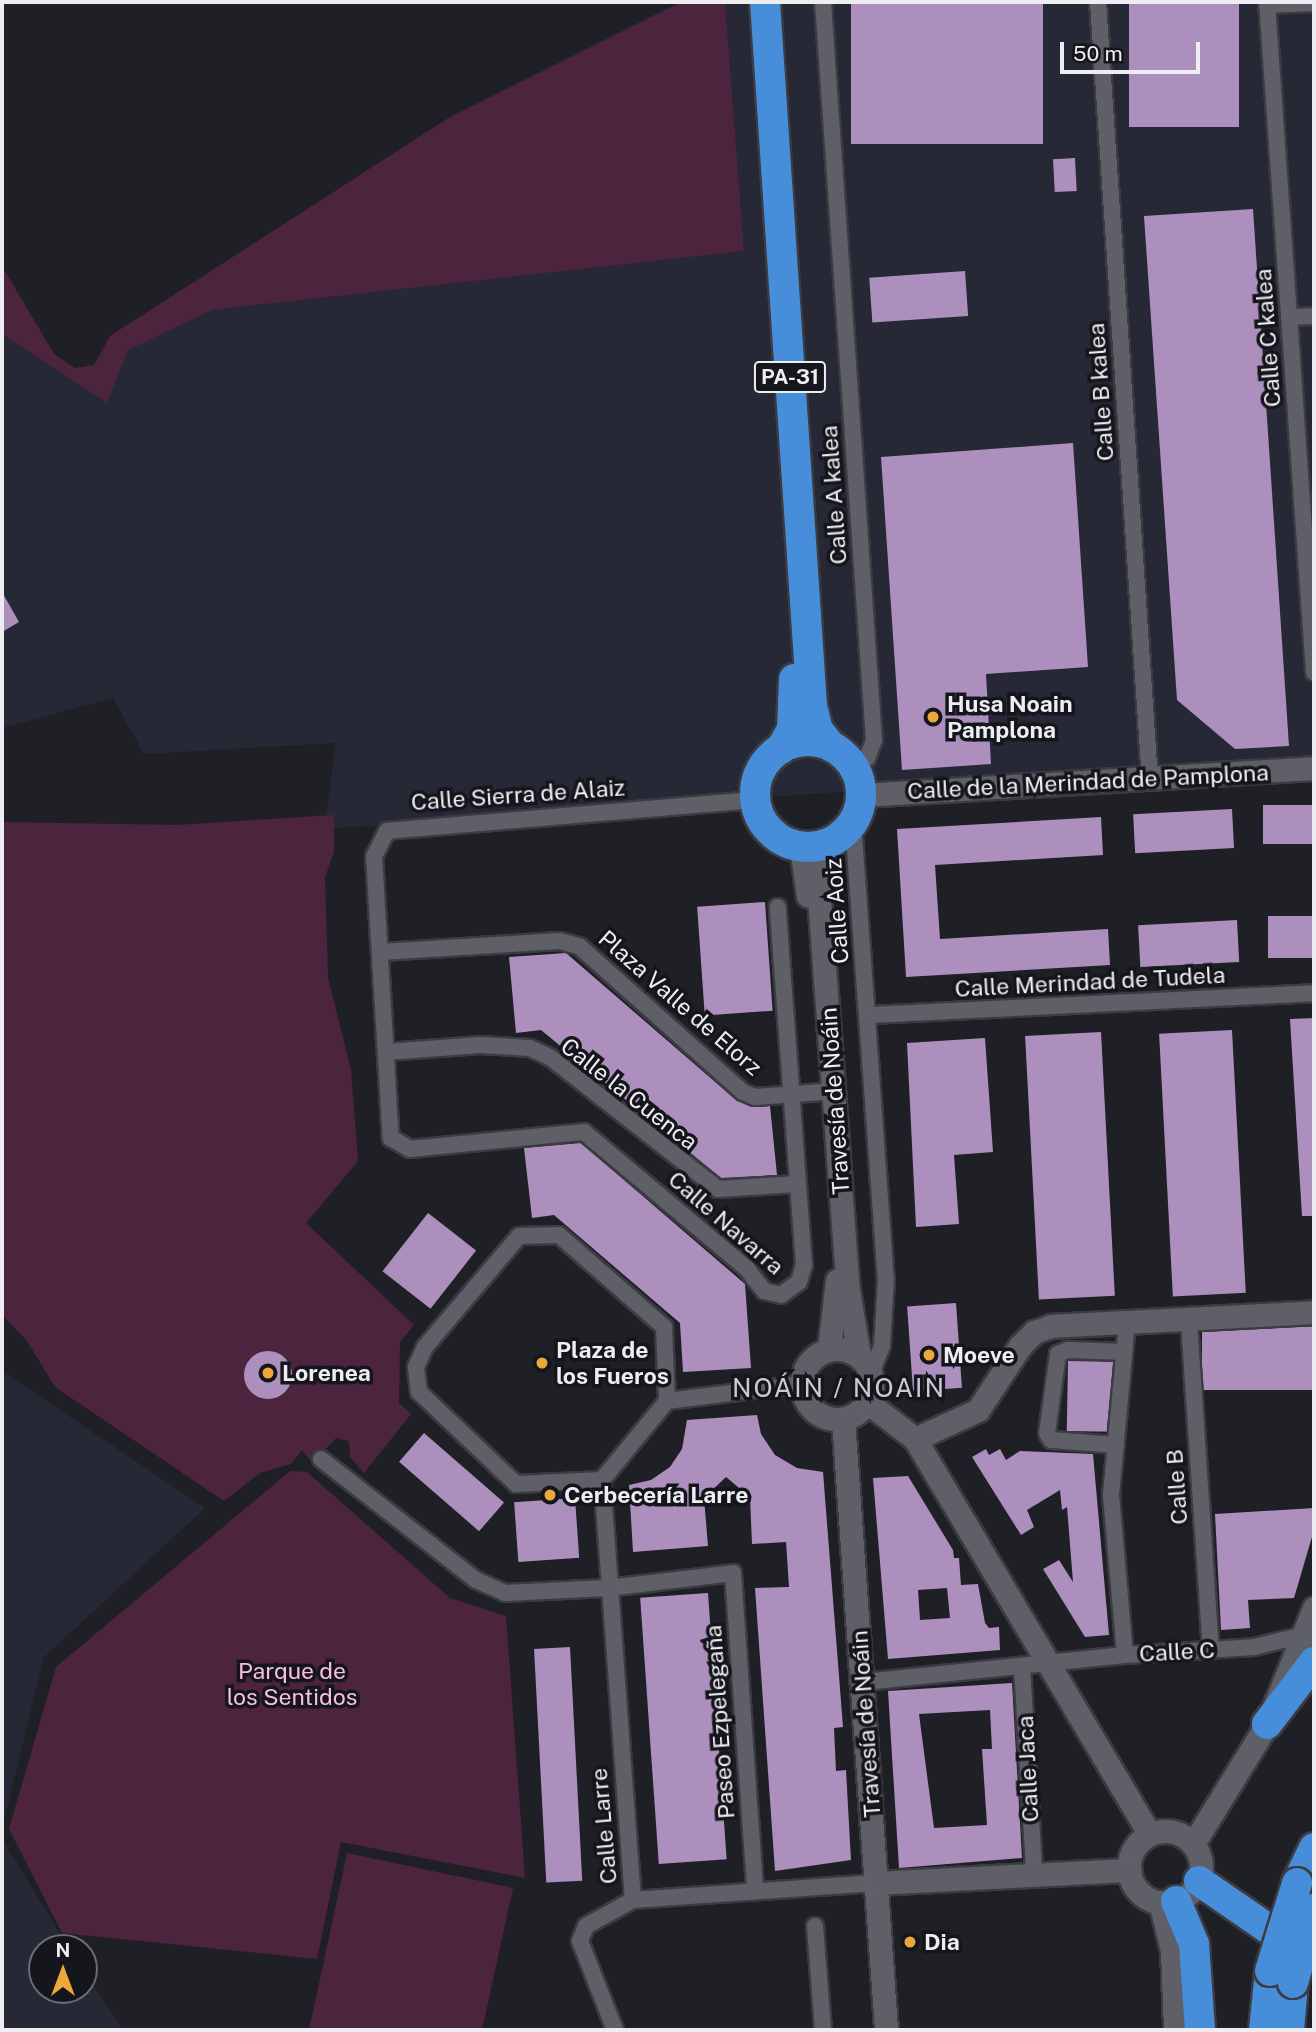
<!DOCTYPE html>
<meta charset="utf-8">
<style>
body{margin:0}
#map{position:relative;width:1316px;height:2032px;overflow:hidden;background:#1f1f26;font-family:"Public Sans",sans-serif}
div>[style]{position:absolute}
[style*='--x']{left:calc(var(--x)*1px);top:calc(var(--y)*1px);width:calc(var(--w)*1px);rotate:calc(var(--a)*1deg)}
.built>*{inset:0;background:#272835}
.green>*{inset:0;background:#4d243e}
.building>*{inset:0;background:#ad8fbe;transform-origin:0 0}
.round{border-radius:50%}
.roads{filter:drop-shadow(2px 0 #3b3b41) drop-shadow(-2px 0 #3b3b41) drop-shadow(0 2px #3b3b41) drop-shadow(0 -2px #3b3b41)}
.street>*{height:16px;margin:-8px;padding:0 8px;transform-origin:8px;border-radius:8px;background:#5e5f67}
.secondary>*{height:23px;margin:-11.5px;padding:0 11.5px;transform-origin:11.5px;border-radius:11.5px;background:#5e5f67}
.secondary>.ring{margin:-11.5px;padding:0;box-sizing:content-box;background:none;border:23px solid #5e5f67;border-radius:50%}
.highway>*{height:30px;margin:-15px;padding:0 15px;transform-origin:15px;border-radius:15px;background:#468eda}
.highway>.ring{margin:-15px;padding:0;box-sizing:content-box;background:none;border:30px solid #468eda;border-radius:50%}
.bridges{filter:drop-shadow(2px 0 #3b3b41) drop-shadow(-2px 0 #3b3b41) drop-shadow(0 2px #3b3b41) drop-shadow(0 -2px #3b3b41)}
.highway-bridge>*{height:30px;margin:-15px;padding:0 15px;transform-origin:15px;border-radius:15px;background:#468eda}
.dots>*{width:19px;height:19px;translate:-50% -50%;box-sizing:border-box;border:4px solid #15161c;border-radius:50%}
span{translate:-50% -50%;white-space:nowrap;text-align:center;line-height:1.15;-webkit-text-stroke:7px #15161c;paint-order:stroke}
.shield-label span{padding:2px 5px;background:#15161c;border:2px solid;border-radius:5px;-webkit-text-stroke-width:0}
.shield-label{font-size:21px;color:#ededf2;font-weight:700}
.street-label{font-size:23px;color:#ededf2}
.poi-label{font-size:23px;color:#ededf2;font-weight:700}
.left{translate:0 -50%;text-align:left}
.park-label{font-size:23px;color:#fbbde1}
.quarter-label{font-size:26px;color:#cacad4;letter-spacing:2px}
.frame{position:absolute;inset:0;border:4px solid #ededf2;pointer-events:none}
.north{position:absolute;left:28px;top:1934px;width:70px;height:70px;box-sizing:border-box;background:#15161c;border:2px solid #6b6c72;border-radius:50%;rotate:0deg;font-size:19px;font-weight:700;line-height:28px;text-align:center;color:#ededf2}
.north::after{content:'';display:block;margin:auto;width:24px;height:32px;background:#eda83b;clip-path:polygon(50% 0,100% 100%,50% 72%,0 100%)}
.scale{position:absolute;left:1060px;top:42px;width:140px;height:32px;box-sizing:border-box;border:4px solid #ededf2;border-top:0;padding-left:9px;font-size:21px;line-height:24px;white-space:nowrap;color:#ededf2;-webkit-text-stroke:5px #15161c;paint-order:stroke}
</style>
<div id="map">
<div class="built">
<div style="clip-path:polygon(725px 2px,1314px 2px,1314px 758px,324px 829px,336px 743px,144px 754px,113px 698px,2px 728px,2px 334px,107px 403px,127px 350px,212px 310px,744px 251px)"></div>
<div style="clip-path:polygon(2px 1371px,205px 1508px,44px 1657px,2px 1829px)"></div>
<div style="clip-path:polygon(2px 1839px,69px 1948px,42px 1948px,42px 1990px,84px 1990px,84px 1971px,123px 2030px,2px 2030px)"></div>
</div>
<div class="green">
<div style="clip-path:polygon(681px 2px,725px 2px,744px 251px,212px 310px,128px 350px,107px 403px,2px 334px,2px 266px,54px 354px,75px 368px,94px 365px,110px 336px,450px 117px)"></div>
<div style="clip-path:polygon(334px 815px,334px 852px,325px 877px,328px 977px,351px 1069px,358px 1161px,306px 1223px,414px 1325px,400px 1342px,399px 1403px,411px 1414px,364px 1473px,350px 1457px,349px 1441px,336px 1438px,312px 1463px,302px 1450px,291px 1464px,260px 1473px,224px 1501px,55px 1387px,27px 1341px,2px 1315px,2px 822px,177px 825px)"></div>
<div style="clip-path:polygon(290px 1471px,307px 1472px,450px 1598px,506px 1616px,525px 1878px,341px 1842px,317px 1959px,62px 1933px,9px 1829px,56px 1667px)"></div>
<div style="clip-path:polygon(347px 1853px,513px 1888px,482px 2030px,309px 2030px)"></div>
</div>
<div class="building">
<div style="left:851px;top:2px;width:192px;height:142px"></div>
<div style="left:1129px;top:2px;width:110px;height:125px"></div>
<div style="left:1075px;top:158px;width:33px;height:22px;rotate:87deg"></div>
<div style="clip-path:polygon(1253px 209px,1289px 746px,1235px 749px,1177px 700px,1144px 216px)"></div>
<div style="left:965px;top:271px;width:45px;height:96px;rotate:86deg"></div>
<div style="clip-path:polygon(1073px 443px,1088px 667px,986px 674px,991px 764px,902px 770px,881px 457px)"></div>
<div style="clip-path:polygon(2px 592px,19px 622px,2px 632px)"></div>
<div style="left:1314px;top:805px;width:39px;height:51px;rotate:90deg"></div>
<div style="left:1232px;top:809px;width:39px;height:99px;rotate:87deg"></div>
<div style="clip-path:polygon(1101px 817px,1103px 855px,935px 865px,940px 939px,1108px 929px,1110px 965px,906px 977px,897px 829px)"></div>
<div style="left:765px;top:902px;width:109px;height:68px;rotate:86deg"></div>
<div style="left:1314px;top:916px;width:42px;height:46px;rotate:90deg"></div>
<div style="left:1237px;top:920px;width:42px;height:99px;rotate:87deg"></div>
<div style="clip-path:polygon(566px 953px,736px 1100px,752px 1107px,770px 1106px,777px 1175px,721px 1178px,541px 1030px,516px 1033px,509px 957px)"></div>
<div style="clip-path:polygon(1314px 1018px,1314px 1216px,1302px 1216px,1290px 1019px)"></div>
<div style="left:1232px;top:1030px;width:263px;height:73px;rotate:87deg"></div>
<div style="left:1101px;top:1032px;width:264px;height:76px;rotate:87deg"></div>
<div style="clip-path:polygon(985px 1038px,993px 1152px,954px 1155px,959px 1224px,916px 1227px,907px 1043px)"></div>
<div style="clip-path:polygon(581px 1143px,745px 1284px,751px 1368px,683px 1372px,680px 1323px,554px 1215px,532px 1218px,524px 1148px)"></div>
<div style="left:428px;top:1213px;width:61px;height:74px;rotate:38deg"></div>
<div style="left:956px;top:1303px;width:85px;height:49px;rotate:86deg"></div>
<div style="left:1314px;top:1326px;width:64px;height:112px;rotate:90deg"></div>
<div class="round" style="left:244px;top:1351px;width:48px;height:48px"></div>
<div style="left:1068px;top:1361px;width:45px;height:70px;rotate:1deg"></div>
<div style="clip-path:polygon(757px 1415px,761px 1434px,775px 1455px,797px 1468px,823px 1472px,843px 1727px,834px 1728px,836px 1771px,846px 1770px,851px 1860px,775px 1871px,755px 1588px,789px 1587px,786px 1542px,752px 1544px,750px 1497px,726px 1477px,704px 1498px,708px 1546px,633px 1552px,629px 1485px,651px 1480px,670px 1467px,682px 1449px,687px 1420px)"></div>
<div style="left:424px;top:1433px;width:106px;height:38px;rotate:41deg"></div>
<div style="clip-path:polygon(986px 1449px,989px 1455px,1000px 1449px,1006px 1460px,1020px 1451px,1093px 1454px,1109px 1635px,1085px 1637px,1043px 1569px,1059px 1560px,1073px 1582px,1067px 1507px,1062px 1510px,1060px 1490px,1027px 1510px,1034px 1527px,1021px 1535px,972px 1457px)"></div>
<div style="clip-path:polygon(evenodd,908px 1476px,953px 1550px,954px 1558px,959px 1558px,961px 1585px,978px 1584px,985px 1623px,989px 1628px,999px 1627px,1000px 1650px,888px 1659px,873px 1478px,908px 1476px,947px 1588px,950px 1618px,920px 1620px,918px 1590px,947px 1588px)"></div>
<div style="left:575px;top:1498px;width:60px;height:61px;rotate:86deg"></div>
<div style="clip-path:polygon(1314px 1508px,1314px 1530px,1294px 1598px,1248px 1600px,1250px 1628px,1221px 1630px,1215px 1514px)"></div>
<div style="left:708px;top:1593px;width:267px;height:68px;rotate:86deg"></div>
<div style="left:570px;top:1647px;width:234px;height:36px;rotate:87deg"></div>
<div style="clip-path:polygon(evenodd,1012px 1683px,1022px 1858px,899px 1868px,888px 1691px,1012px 1683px,990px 1710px,992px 1749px,982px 1749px,987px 1825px,934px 1828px,919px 1714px,990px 1710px)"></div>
</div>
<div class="roads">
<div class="street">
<div style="--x:823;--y:2;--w:740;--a:86.05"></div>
<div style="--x:874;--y:740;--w:19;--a:111"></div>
<div style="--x:867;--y:758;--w:17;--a:147"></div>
<div style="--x:1098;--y:2;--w:780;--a:86.18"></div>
<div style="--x:1267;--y:2;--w:672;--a:85.99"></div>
<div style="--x:1267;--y:5;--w:47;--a:-2.4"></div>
<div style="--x:1289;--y:317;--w:25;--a:-2"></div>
<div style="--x:755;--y:800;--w:369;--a:175.2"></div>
<div style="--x:387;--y:831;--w:28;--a:117"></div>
<div style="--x:374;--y:856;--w:283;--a:86.6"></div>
<div style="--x:391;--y:1138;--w:22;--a:30"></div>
<div style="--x:410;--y:1149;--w:175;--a:-5.6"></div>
<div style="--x:584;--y:1132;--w:213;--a:40"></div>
<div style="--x:747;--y:1269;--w:28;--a:52"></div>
<div style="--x:764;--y:1291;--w:17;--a:13"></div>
<div style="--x:781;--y:1295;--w:22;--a:-36"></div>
<div style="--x:799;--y:1282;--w:18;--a:-74"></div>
<div style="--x:804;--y:1265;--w:359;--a:-94.2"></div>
<div style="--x:853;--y:822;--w:458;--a:85.9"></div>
<div style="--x:886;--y:1279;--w:67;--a:93.4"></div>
<div style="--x:882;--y:1346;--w:29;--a:112"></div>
<div style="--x:381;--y:952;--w:179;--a:-3.5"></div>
<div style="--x:560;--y:941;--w:20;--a:15"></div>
<div style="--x:579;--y:946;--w:220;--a:41.7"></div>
<div style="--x:743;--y:1092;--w:13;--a:23"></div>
<div style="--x:755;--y:1097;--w:68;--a:-4.2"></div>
<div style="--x:868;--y:1015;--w:447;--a:-2.8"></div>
<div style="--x:386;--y:1052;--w:95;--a:-4.2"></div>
<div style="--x:481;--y:1045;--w:49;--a:3.5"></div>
<div style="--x:530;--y:1048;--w:23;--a:25"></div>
<div style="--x:551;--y:1058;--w:212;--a:38.1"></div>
<div style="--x:718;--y:1189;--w:79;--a:-3.6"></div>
<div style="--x:1189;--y:1321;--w:330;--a:86.2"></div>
<div style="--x:1116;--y:1445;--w:65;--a:-175.6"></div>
<div style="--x:1051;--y:1440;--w:8;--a:-120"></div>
<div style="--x:1047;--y:1433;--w:80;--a:-82.1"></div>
<div style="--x:1058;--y:1354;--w:11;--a:-22"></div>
<div style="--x:1068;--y:1350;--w:56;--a:2"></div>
<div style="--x:321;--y:1459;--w:197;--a:38"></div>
<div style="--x:476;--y:1580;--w:32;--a:24"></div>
<div style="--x:505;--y:1593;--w:103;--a:-2.8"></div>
<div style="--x:608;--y:1588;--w:126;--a:-6.8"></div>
<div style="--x:733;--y:1573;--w:319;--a:86"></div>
<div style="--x:602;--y:1480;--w:86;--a:177.3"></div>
<div style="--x:516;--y:1484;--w:134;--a:-136.5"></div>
<div style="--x:419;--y:1392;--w:25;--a:-97"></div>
<div style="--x:416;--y:1367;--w:22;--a:-66"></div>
<div style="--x:425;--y:1347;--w:145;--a:-49.7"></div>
<div style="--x:519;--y:1236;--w:40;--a:-1.4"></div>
<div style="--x:559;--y:1235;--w:140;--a:41.2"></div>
<div style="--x:664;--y:1327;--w:74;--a:87.7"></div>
<div style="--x:1125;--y:1655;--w:161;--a:-95"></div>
<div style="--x:1111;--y:1495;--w:172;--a:-84.7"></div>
<div style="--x:1022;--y:1667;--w:205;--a:86.6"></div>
<div style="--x:864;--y:1682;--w:262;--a:-5.9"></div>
<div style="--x:1125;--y:1655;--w:129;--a:-3.5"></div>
<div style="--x:1254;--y:1647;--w:51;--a:-13.5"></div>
<div style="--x:633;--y:1900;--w:421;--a:-94.2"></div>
<div style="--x:602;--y:1480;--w:102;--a:-50.6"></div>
<div style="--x:667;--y:1401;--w:135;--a:-7.2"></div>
<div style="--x:815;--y:1926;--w:104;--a:85.6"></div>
<div style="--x:615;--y:2030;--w:96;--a:-111.5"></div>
<div style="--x:580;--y:1941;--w:16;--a:-68"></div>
<div style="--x:586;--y:1926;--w:54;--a:-29"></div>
<div style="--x:633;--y:1900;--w:246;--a:-4"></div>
</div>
<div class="secondary">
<div style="--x:861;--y:795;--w:454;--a:-3.4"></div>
<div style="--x:824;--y:845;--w:39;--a:99"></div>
<div style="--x:818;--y:884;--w:407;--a:85.8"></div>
<div style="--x:848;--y:1290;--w:67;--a:80.5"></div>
<div style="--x:801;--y:847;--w:49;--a:81.9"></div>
<div class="ring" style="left:802px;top:1349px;width:47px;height:47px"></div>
<div style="--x:829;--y:1349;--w:69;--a:-83.4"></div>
<div style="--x:867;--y:1402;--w:61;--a:37.6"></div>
<div style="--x:915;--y:1439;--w:460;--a:59.3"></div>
<div style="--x:843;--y:1419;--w:613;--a:85.97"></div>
<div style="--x:915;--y:1439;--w:69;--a:-24.7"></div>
<div style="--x:978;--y:1410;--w:77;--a:-56.7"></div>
<div style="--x:1020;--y:1346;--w:20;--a:-45"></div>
<div style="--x:1034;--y:1332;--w:18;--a:-19"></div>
<div style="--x:1051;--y:1326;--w:263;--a:-3"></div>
<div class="ring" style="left:1129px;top:1831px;width:49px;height:49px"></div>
<div style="--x:1193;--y:1844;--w:141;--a:-58.3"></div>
<div style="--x:1267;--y:1724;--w:125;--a:-67.9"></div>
<div style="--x:878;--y:1883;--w:252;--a:-3"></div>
<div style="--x:1160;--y:1902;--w:50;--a:76.2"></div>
<div style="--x:1172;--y:1951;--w:79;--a:87.8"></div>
</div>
<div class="highway">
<div style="--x:765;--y:2;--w:706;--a:86.18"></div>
<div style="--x:812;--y:706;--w:25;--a:76"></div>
<div style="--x:818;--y:730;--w:22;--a:51"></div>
<div class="ring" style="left:755px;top:741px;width:76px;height:76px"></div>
<div style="--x:781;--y:749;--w:23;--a:-61"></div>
<div style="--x:792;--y:729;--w:50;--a:-87.7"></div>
<div style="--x:1267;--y:1724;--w:78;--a:-52.8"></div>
<div style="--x:1199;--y:1881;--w:125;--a:34.6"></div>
<div style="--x:1297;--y:1883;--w:39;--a:-64"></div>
<div style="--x:1176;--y:1901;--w:47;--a:67.3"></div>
<div style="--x:1194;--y:1944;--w:86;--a:86"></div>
<div style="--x:1264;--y:2030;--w:59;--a:-84.2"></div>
<div style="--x:1289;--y:2030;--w:47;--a:-85.1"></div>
</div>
</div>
<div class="bridges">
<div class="highway-bridge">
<div style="--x:1270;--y:1971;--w:92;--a:-72.9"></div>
<div style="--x:1293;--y:1983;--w:77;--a:-74.2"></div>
</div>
</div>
<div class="dots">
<div style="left:933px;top:717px;background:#eda83b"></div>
<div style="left:929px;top:1355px;background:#eda83b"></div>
<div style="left:542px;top:1363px;background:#eda83b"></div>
<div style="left:268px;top:1373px;background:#eda83b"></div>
<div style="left:550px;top:1495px;background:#eda83b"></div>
<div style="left:910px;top:1942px;background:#eda83b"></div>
</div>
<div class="shield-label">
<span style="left:790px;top:377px">PA-31</span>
</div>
<div class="street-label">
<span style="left:1268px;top:338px;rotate:-94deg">Calle C kalea</span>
<span style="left:1101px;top:392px;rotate:-94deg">Calle B kalea</span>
<span style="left:834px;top:495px;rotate:-94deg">Calle A kalea</span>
<span style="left:1088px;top:782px;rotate:-3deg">Calle de la Merindad de Pamplona</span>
<span style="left:518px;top:795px;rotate:-4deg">Calle Sierra de Alaiz</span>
<span style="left:837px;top:911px;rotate:-94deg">Calle Aoiz</span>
<span style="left:1090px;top:982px;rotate:-3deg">Calle Merindad de Tudela</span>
<span style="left:680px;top:1003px;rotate:41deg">Plaza Valle de Elorz</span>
<span style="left:629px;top:1094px;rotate:38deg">Calle la Cuenca</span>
<span style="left:835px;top:1101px;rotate:-94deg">Travesía de Noáin</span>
<span style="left:726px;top:1223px;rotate:41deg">Calle Navarra</span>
<span style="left:1177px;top:1487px;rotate:-94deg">Calle B</span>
<span style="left:1177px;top:1652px;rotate:-3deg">Calle C</span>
<span style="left:720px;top:1722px;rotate:-94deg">Paseo Ezpelegaña</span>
<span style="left:866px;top:1724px;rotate:-94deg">Travesía de Noáin</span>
<span style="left:1028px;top:1769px;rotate:-93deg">Calle Jaca</span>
<span style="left:604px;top:1826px;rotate:-95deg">Calle Larre</span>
</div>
<div class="poi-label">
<span class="left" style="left:947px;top:717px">Husa Noain<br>Pamplona</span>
<span class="left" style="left:556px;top:1363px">Plaza de<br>los Fueros</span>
<span class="left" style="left:943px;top:1355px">Moeve</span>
<span class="left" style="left:282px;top:1373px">Lorenea</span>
<span class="left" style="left:564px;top:1495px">Cerbecería Larre</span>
<span class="left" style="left:924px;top:1942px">Dia</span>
</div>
<div class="park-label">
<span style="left:292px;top:1684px">Parque de<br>los Sentidos</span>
</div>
<div class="quarter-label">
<span style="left:839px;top:1388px">NOÁIN / NOAIN</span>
</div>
<div class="frame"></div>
<div class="north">N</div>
<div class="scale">50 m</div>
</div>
